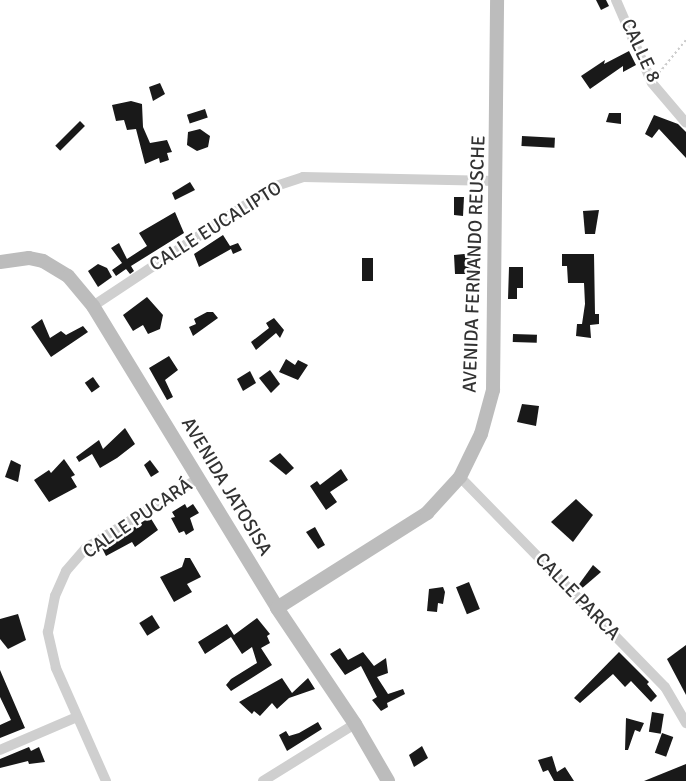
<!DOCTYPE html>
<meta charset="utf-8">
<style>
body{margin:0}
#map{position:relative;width:686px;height:781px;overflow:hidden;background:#fff;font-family:Signika,sans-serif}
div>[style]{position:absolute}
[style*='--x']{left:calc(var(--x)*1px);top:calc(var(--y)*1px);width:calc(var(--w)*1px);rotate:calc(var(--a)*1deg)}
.building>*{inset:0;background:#191919;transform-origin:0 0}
.path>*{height:2px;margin-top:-1px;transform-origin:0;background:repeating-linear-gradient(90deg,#ccc 0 2.5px,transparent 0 5px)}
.street>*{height:10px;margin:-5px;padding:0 5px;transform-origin:5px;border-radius:5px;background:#cfcfcf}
.secondary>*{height:14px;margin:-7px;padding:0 7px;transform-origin:7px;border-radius:7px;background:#bcbcbc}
span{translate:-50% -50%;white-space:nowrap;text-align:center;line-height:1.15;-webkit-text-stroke:5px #fff;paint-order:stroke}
.street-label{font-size:19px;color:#323232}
</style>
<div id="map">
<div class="building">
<div style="clip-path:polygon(596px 0,606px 0,609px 6px,601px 10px)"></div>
<div style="clip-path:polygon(629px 51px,636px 65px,623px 72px,623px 66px,590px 89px,581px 76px,605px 60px,604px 64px)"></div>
<div style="clip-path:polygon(160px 83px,165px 94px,153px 101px,149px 87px)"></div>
<div style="clip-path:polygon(131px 101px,142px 104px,143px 127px,150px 143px,167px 140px,172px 152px,167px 153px,169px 160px,160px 163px,159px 158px,145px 164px,136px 129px,127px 130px,124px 120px,116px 121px,112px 105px)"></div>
<div style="left:205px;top:109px;width:9px;height:19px;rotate:72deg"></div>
<div style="clip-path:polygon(609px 113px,621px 113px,621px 124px,606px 122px)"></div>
<div style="clip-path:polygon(654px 115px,678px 124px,686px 132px,686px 158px,659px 129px,652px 138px,645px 134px)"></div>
<div style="left:80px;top:121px;width:7px;height:35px;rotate:45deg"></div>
<div style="clip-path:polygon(200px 129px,210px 136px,208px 147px,197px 151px,187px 145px,188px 132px)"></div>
<div style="left:522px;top:136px;width:33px;height:10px;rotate:3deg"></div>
<div style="clip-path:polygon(190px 182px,195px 190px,175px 200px,172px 193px)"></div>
<div style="clip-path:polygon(454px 197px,464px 197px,463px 216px,454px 215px)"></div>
<div style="clip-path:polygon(599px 210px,595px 234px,585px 234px,583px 211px)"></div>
<div style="clip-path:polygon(175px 212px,184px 233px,131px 266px,134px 271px,130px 274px,126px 269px,116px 276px,112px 270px,122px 263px,111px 248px,119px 243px,127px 259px,147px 246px,139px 233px)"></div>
<div style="clip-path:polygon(223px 235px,230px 246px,238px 243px,242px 250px,233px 254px,231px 249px,199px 267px,194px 254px)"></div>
<div style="clip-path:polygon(464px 254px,478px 256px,477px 282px,468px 281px,468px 274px,455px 274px,454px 255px)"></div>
<div style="clip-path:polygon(562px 254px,594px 254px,595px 314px,599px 314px,599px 324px,590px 325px,591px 338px,576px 336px,577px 324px,582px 324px,585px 304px,584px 283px,568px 283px,567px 266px,562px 266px)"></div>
<div style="left:362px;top:258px;width:11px;height:23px"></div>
<div style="clip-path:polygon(98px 264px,107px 268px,112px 277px,98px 287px,88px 271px)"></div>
<div style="clip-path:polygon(509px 267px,523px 267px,523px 288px,517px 288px,517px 299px,508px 299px)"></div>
<div style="clip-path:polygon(147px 297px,163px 315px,160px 329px,148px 334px,143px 325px,133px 331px,123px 315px)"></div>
<div style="clip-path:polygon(207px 312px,213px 312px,218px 318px,193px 336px,189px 327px,196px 324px,194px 319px)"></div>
<div style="clip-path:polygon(274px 318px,284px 330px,280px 338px,276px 333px,256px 350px,251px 342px,269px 328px,266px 323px)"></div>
<div style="clip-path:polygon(42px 319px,50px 338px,61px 331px,66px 335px,83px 326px,88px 332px,51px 357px,31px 327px)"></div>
<div style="left:513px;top:334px;width:24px;height:8px;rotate:2deg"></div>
<div style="clip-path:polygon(169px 356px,178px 370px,165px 380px,173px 397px,167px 400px,149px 368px)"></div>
<div style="clip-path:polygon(286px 359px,295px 365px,298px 360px,308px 365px,298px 380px,279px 372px)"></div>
<div style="clip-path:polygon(270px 370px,280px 384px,271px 393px,259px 378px)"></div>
<div style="clip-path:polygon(250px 371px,256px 383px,243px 391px,237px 379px)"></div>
<div style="left:93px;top:377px;width:12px;height:10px;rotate:55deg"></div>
<div style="clip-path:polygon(522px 404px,539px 406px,536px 426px,517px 422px)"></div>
<div style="clip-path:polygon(125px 428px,135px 444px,117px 458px,100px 468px,92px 454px,79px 462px,76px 457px,99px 440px,103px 449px)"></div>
<div style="clip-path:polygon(280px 453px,294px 468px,286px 475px,269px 461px)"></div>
<div style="clip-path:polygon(64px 459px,75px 475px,71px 477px,77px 487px,49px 502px,34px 480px,49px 470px,51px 473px)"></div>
<div style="clip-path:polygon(11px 460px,21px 465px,18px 482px,5px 477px)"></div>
<div style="clip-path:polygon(150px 460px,159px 472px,151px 477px,144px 465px)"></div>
<div style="clip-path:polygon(341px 469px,348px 480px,330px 492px,337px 502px,326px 510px,310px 486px,317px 481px,320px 485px)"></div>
<div style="clip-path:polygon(576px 499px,593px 515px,573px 542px,551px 522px)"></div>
<div style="clip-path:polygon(185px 504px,187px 508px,193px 504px,199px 513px,190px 518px,194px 530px,186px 535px,184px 531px,179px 533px,171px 518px,175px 517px,172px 512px)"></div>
<div style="clip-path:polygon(150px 517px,158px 530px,135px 547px,132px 542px,106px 556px,102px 548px)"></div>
<div style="clip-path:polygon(315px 527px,325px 545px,318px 549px,306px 532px)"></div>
<div style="clip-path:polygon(185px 558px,190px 558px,201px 577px,187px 584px,192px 592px,174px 602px,160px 577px,182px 567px)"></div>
<div style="clip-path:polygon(593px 565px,601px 572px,580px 590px,577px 587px)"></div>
<div style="left:469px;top:582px;width:29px;height:14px;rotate:68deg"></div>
<div style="clip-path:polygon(443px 587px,445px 592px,443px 604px,438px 603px,437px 612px,427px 611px,429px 589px)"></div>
<div style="clip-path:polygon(18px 614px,26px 640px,8px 649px,0 639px,0 619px)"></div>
<div style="left:152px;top:615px;width:15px;height:15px;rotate:58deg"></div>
<div style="clip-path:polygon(257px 618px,270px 634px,267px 636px,270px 643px,261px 648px,272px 665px,231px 691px,226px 685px,231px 679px,257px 663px,252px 647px,242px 654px,231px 637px,205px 654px,198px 642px,227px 624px,234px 635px)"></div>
<div style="clip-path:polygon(686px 645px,686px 695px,667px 659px)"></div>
<div style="clip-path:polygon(340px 648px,348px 660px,363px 652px,374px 666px,386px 658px,388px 673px,377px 677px,388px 694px,403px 689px,405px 694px,387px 703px,388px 707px,381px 711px,372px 700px,377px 697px,361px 666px,345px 675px,330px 654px)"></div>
<div style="clip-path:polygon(619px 652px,649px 682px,647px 684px,657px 696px,651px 702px,631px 681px,625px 687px,613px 674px,580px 703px,574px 698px)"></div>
<div style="clip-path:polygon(0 670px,25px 728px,0 738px,0 725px,11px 720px,0 697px)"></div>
<div style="clip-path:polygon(282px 678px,292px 693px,308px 678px,315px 689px,289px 698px,277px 709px,272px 703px,260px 716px,254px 711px,252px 714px,239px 702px)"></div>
<div style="left:652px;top:712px;width:12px;height:20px;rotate:9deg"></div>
<div style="clip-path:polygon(626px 718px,644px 723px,640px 732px,635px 730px,628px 750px,625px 750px)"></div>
<div style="clip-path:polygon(318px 722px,322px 729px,287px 751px,279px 735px,286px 731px,289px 736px,299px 733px)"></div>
<div style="left:662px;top:733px;width:12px;height:21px;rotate:20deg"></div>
<div style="clip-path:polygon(422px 746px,428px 758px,414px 767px,409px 755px)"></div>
<div style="clip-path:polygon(29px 747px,31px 751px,39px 747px,45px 762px,29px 764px,28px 761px,0 768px,0 759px)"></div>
<div style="clip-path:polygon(552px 756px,557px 772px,565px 767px,574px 781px,554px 781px,548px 770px,543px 772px,538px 760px)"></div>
<div style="clip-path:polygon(686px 764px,686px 781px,644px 781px)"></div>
</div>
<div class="path">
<div style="--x:659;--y:73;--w:43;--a:-50.7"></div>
</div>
<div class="street">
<div style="--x:616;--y:0;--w:90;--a:66.6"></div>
<div style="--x:652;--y:83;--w:52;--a:49.6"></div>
<div style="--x:93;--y:306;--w:216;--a:-33.5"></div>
<div style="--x:273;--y:187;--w:32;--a:-18"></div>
<div style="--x:303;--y:177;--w:194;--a:1.2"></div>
<div style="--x:460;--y:477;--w:293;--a:45.7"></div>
<div style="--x:665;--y:687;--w:42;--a:59.7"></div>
<div style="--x:0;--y:750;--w:84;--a:-23.2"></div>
<div style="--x:106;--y:781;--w:124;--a:-113.9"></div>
<div style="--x:56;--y:668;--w:37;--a:-103"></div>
<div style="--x:48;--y:632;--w:37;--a:-79"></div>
<div style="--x:55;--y:596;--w:27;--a:-66"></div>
<div style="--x:66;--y:571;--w:30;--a:-49"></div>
<div style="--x:86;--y:548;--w:133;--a:-31.8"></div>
<div style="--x:263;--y:781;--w:108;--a:-31.8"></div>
</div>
<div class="secondary">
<div style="--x:0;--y:262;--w:29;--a:-8"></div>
<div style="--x:29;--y:258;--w:14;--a:12"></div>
<div style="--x:43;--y:261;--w:29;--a:31"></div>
<div style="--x:68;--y:276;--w:39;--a:50"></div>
<div style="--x:93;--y:306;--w:354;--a:58.6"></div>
<div style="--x:277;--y:608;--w:140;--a:56.1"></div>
<div style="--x:355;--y:724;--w:66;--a:59.9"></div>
<div style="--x:277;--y:608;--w:178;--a:-32.3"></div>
<div style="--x:427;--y:513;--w:49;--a:-47.5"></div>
<div style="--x:460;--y:477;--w:48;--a:-64"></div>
<div style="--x:481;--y:434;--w:46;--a:-74.7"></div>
<div style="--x:493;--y:390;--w:390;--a:-89.4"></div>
</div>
<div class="street-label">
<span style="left:640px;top:51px;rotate:65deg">CALLE 8</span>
<span style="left:216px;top:227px;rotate:-32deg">CALLE EUCALIPTO</span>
<span style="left:475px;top:264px;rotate:-88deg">AVENIDA FERNANDO REUSCHE</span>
<span style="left:226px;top:487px;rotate:59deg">AVENIDA JATOSISA</span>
<span style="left:138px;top:519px;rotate:-34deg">CALLE PUCARÁ</span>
<span style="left:577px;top:597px;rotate:46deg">CALLE PARCA</span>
</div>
</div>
